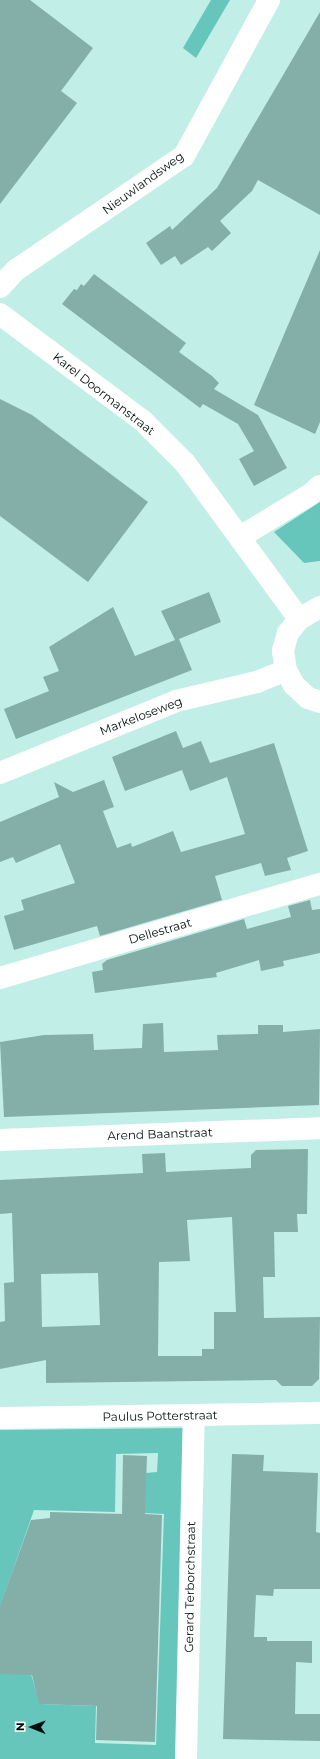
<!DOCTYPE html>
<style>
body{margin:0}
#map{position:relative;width:320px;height:1759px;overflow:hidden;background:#c2eee8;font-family:Montserrat,sans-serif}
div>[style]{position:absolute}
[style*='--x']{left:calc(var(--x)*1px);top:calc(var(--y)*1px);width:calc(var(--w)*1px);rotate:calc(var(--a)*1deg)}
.green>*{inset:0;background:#67c6bb}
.building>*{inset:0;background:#84afa9}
.minor>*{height:22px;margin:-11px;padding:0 11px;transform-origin:11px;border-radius:11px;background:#fff}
.major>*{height:22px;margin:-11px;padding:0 11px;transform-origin:11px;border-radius:11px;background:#fff}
span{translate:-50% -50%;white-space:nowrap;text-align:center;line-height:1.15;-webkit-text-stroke:3.5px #fff;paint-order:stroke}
.street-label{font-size:12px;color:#02100e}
.north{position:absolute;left:12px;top:1707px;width:40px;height:40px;-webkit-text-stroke:3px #fff;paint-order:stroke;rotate:271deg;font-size:11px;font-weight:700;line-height:16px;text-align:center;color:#02100e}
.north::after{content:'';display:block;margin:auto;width:14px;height:18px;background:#02100e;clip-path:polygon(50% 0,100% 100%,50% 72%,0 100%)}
</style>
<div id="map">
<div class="green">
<div style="clip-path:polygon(211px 0,230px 0,196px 58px,183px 48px)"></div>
<div style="clip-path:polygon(320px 502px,320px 561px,304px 563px,274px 532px)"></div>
<div style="clip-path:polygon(189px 1428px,179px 1759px,0 1759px,0 1674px,31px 1674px,40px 1704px,96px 1706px,95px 1743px,156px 1745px,164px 1514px,144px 1513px,145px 1473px,157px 1472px,158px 1453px,116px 1454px,115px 1512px,34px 1510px,0 1607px,0 1430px)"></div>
</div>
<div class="building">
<div style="clip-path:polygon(0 0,30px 0,93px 48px,61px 91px,77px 103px,0 204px)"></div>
<div style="clip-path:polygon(320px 12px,320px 215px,258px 180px,252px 191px,220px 221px,231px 233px,212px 251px,208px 247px,181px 265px,175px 256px,161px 265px,146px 243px,170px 226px,172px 230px,217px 188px)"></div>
<div style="clip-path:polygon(320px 250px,320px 422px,315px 434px,254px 405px)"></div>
<div style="clip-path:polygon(94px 274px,186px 343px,179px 352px,212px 376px,219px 383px,214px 389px,258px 415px,287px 468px,254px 486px,239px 459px,254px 451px,238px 424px,203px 404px,200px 408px,62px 304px,74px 289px,77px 290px,81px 284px,84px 286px)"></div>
<div style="clip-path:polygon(0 399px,32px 415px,148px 502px,88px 582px,0 516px)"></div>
<div style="clip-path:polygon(209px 592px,221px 622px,179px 639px,192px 670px,16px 739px,4px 709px,49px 691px,43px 677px,59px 671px,49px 647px,113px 607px,135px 656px,175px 640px,161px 611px)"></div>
<div style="clip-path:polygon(176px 731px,183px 748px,201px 741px,210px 763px,274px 743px,308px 851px,287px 858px,291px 870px,265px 876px,261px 863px,215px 876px,222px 900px,100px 936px,97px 926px,14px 950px,4px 916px,24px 910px,21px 900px,75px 883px,60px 844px,16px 863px,13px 857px,0 862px,0 822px,59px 797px,54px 782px,73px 792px,104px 780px,114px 807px,103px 811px,117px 848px,131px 843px,132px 847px,173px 831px,181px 852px,245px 834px,227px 777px,190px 791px,182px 770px,125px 791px,112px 757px)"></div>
<div style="clip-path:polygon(310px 900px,312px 910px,320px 909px,320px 953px,283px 961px,284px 966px,261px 971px,259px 960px,216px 973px,217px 977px,95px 993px,92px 972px,103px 970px,102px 964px,107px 960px,244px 919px,247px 929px,291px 917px,288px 906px)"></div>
<div style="clip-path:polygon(163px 1023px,164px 1052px,218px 1050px,217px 1035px,258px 1034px,258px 1025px,283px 1025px,283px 1032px,320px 1029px,319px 1105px,4px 1117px,0 1042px,44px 1035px,93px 1034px,94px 1050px,142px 1048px,143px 1024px)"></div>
<div style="clip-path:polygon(evenodd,308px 1149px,307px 1214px,297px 1214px,298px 1232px,274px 1232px,275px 1277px,263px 1277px,264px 1318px,320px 1317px,319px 1379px,312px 1386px,282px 1386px,276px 1380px,46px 1383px,46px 1360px,0 1369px,0 1322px,5px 1321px,4px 1283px,14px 1282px,12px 1213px,0 1214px,0 1180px,143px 1173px,142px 1154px,165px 1153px,166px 1172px,251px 1168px,251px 1155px,256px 1150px,308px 1149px,232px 1217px,236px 1312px,214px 1312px,214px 1349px,202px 1349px,202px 1356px,158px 1356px,159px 1262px,190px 1261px,187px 1220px,232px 1217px,308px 1149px,98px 1273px,100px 1325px,42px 1327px,41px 1274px,98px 1273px)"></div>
<div style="clip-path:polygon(232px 1454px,264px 1455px,263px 1471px,318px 1473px,316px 1532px,320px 1533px,320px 1589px,274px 1589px,273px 1596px,256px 1595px,254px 1637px,267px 1637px,267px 1641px,312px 1641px,312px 1663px,296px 1662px,295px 1714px,320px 1714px,320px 1741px,223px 1739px)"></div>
<div style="clip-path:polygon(123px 1455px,147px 1456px,145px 1514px,162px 1515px,155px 1742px,96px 1740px,97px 1706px,39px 1704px,32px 1675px,0 1674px,0 1606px,31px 1520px,50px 1518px,50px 1512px,122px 1514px)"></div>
</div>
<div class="minor">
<div style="--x:0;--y:287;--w:23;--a:-47"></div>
<div style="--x:16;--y:270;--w:203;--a:-34.2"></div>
<div style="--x:184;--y:156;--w:178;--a:-61.4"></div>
<div style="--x:240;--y:537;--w:83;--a:-31.2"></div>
<div style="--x:311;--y:494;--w:12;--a:-42"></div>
<div style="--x:0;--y:773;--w:190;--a:-22.2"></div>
<div style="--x:176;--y:701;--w:83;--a:-13.2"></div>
<div style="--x:0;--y:978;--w:334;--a:-16.4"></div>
<div style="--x:0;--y:1140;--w:320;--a:-2.1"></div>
<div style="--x:0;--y:1418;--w:320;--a:-0.9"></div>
<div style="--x:186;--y:1759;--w:343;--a:-88.7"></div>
</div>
<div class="major">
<div style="--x:0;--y:314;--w:179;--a:36.8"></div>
<div style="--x:143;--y:421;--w:59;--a:45"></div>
<div style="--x:185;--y:463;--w:193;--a:53.8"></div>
<div style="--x:320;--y:607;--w:24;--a:150"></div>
<div style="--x:299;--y:619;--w:18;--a:128"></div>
<div style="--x:288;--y:633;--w:19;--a:106"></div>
<div style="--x:283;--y:651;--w:19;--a:81"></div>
<div style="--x:286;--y:670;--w:17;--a:62"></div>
<div style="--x:294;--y:685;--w:19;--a:43"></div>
<div style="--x:308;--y:698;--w:13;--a:18"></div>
<div style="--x:257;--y:682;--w:31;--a:-22"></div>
</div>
<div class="street-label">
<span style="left:143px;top:183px;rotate:-36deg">Nieuwlandsweg</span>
<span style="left:104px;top:394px;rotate:38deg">Karel Doormanstraat</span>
<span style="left:141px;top:716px;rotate:-21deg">Markeloseweg</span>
<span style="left:160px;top:931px;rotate:-16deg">Dellestraat</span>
<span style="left:160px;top:1134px;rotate:-2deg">Arend Baanstraat</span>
<span style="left:160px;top:1416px;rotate:-1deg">Paulus Potterstraat</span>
<span style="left:190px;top:1587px;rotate:-89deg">Gerard Terborchstraat</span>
</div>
<div class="north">N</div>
</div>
